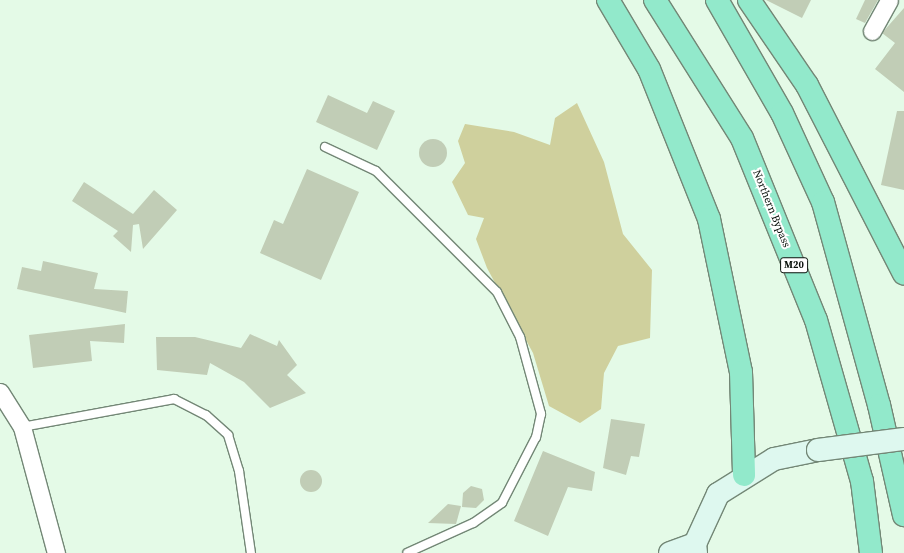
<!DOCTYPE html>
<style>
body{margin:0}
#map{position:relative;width:904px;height:553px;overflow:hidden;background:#e4fae7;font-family:"Source Serif 4",serif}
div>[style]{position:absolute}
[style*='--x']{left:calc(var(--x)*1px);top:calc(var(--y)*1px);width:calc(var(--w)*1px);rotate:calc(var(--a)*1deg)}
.green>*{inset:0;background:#cfd09d}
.building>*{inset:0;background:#c1cdb6}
.round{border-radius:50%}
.roads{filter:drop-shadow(1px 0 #738776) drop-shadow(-1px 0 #738776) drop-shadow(0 1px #738776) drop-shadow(0 -1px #738776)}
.lane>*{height:8px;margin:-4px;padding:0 4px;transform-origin:4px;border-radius:4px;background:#fff}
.street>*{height:17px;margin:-8.5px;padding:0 8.5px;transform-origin:8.5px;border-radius:8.5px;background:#fff}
.secondary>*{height:22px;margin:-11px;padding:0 11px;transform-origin:11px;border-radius:11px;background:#def8ef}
.highway>*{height:22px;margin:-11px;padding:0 11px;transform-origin:11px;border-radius:11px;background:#92e9cb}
.bridges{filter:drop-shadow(1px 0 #738776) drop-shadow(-1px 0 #738776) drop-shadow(0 1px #738776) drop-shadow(0 -1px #738776)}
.secondary-bridge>*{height:22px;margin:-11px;padding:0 11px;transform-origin:11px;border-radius:11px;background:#def8ef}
span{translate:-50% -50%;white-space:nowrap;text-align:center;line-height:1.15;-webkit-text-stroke:4px #fff;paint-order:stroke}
.shield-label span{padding:1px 3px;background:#fff;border:1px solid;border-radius:3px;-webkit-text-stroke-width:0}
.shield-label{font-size:10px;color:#0a120c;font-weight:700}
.street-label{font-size:11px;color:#0a120c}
</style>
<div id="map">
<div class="green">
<div style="clip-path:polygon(577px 103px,604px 162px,623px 234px,652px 270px,650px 338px,618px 346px,604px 373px,601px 409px,580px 423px,549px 406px,533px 353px,487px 268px,476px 239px,484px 218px,468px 215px,452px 182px,465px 163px,458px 141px,465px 124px,514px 132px,550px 145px,555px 118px)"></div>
</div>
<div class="building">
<div style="clip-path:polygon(766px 0,811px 0,802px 18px)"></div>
<div style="clip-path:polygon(865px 0,878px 0,865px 23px,856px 19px)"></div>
<div style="clip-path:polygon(904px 8px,904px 92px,875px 69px,895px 43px,882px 33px)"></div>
<div style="clip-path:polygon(328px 95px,367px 113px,373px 101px,395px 111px,377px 150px,316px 122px)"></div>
<div style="clip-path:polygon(897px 111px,904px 111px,904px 190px,881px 185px)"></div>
<div class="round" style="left:419px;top:139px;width:28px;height:28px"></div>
<div style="clip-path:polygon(307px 169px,359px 192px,321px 280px,260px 253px,274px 220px,283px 224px)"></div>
<div style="clip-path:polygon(84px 182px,133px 214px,154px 190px,177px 210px,143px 249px,139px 224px,133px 225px,131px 252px,113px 236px,118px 231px,72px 201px)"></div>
<div style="clip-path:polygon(43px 261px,98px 273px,94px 289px,128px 291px,126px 313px,17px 289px,22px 267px,41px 271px)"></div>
<div style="clip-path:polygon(125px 324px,124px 343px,90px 341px,92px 361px,33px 368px,29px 335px)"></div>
<div style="clip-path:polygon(250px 334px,277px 346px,279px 340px,297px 365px,287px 375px,306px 393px,270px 408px,244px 382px,210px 363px,207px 375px,157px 370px,156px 337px,195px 337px,241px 348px)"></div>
<div style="clip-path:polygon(611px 419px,645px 424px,639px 457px,631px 456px,626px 475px,603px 468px)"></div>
<div style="clip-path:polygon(543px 451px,595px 472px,592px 491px,568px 487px,548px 536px,514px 521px)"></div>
<div class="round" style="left:300px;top:470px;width:22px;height:22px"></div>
<div style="clip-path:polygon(471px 486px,482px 489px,484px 500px,476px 508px,462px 507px,463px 493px)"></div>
<div style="clip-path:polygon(448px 504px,461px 506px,456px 524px,428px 523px)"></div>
</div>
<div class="roads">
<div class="lane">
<div style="--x:325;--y:147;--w:56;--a:25.2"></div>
<div style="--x:376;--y:171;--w:171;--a:45"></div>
<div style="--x:497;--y:292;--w:51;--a:62.9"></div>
<div style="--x:520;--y:337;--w:80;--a:74.7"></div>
<div style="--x:541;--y:414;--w:24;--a:102"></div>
<div style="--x:536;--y:437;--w:74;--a:117.3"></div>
<div style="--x:502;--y:503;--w:35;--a:145"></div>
<div style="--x:473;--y:523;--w:72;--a:155.6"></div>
<div style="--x:22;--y:427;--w:155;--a:-10.4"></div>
<div style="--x:174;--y:399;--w:36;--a:27"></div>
<div style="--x:206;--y:415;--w:30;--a:42"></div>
<div style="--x:228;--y:435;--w:38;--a:73"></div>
<div style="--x:239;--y:471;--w:83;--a:81.7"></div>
</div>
<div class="street">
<div style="--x:872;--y:31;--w:35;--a:-61"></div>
<div style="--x:0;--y:392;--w:41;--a:57.8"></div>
<div style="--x:22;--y:427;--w:131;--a:74.9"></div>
</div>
<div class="secondary">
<div style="--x:670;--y:553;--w:27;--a:-20"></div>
<div style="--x:696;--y:553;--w:9;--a:-96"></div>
<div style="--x:695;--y:544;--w:55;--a:-65.3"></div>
<div style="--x:718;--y:494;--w:66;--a:-32"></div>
<div style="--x:774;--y:459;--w:45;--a:-11.6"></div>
</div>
<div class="highway">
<div style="--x:608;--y:0;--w:80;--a:59.3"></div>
<div style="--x:649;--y:69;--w:162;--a:68.2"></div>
<div style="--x:709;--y:219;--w:156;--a:78.2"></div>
<div style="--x:741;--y:372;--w:103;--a:88.3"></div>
<div style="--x:655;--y:0;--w:163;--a:57.8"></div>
<div style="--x:742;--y:138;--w:196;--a:67.9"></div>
<div style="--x:816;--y:320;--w:167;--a:74.1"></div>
<div style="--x:862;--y:481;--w:73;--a:82.9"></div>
<div style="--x:717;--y:0;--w:130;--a:60.1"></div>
<div style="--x:782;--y:113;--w:98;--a:65.3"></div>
<div style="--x:823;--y:202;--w:211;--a:74.6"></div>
<div style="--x:879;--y:405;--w:113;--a:77.2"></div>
<div style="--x:749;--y:0;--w:103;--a:55.7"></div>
<div style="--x:807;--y:85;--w:212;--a:62.8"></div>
</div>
</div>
<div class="bridges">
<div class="secondary-bridge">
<div style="--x:818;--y:450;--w:87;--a:-7.3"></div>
</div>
</div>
<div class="shield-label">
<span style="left:794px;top:265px">M20</span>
</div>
<div class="street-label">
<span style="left:771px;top:209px;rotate:68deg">Northern Bypass</span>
</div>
</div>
